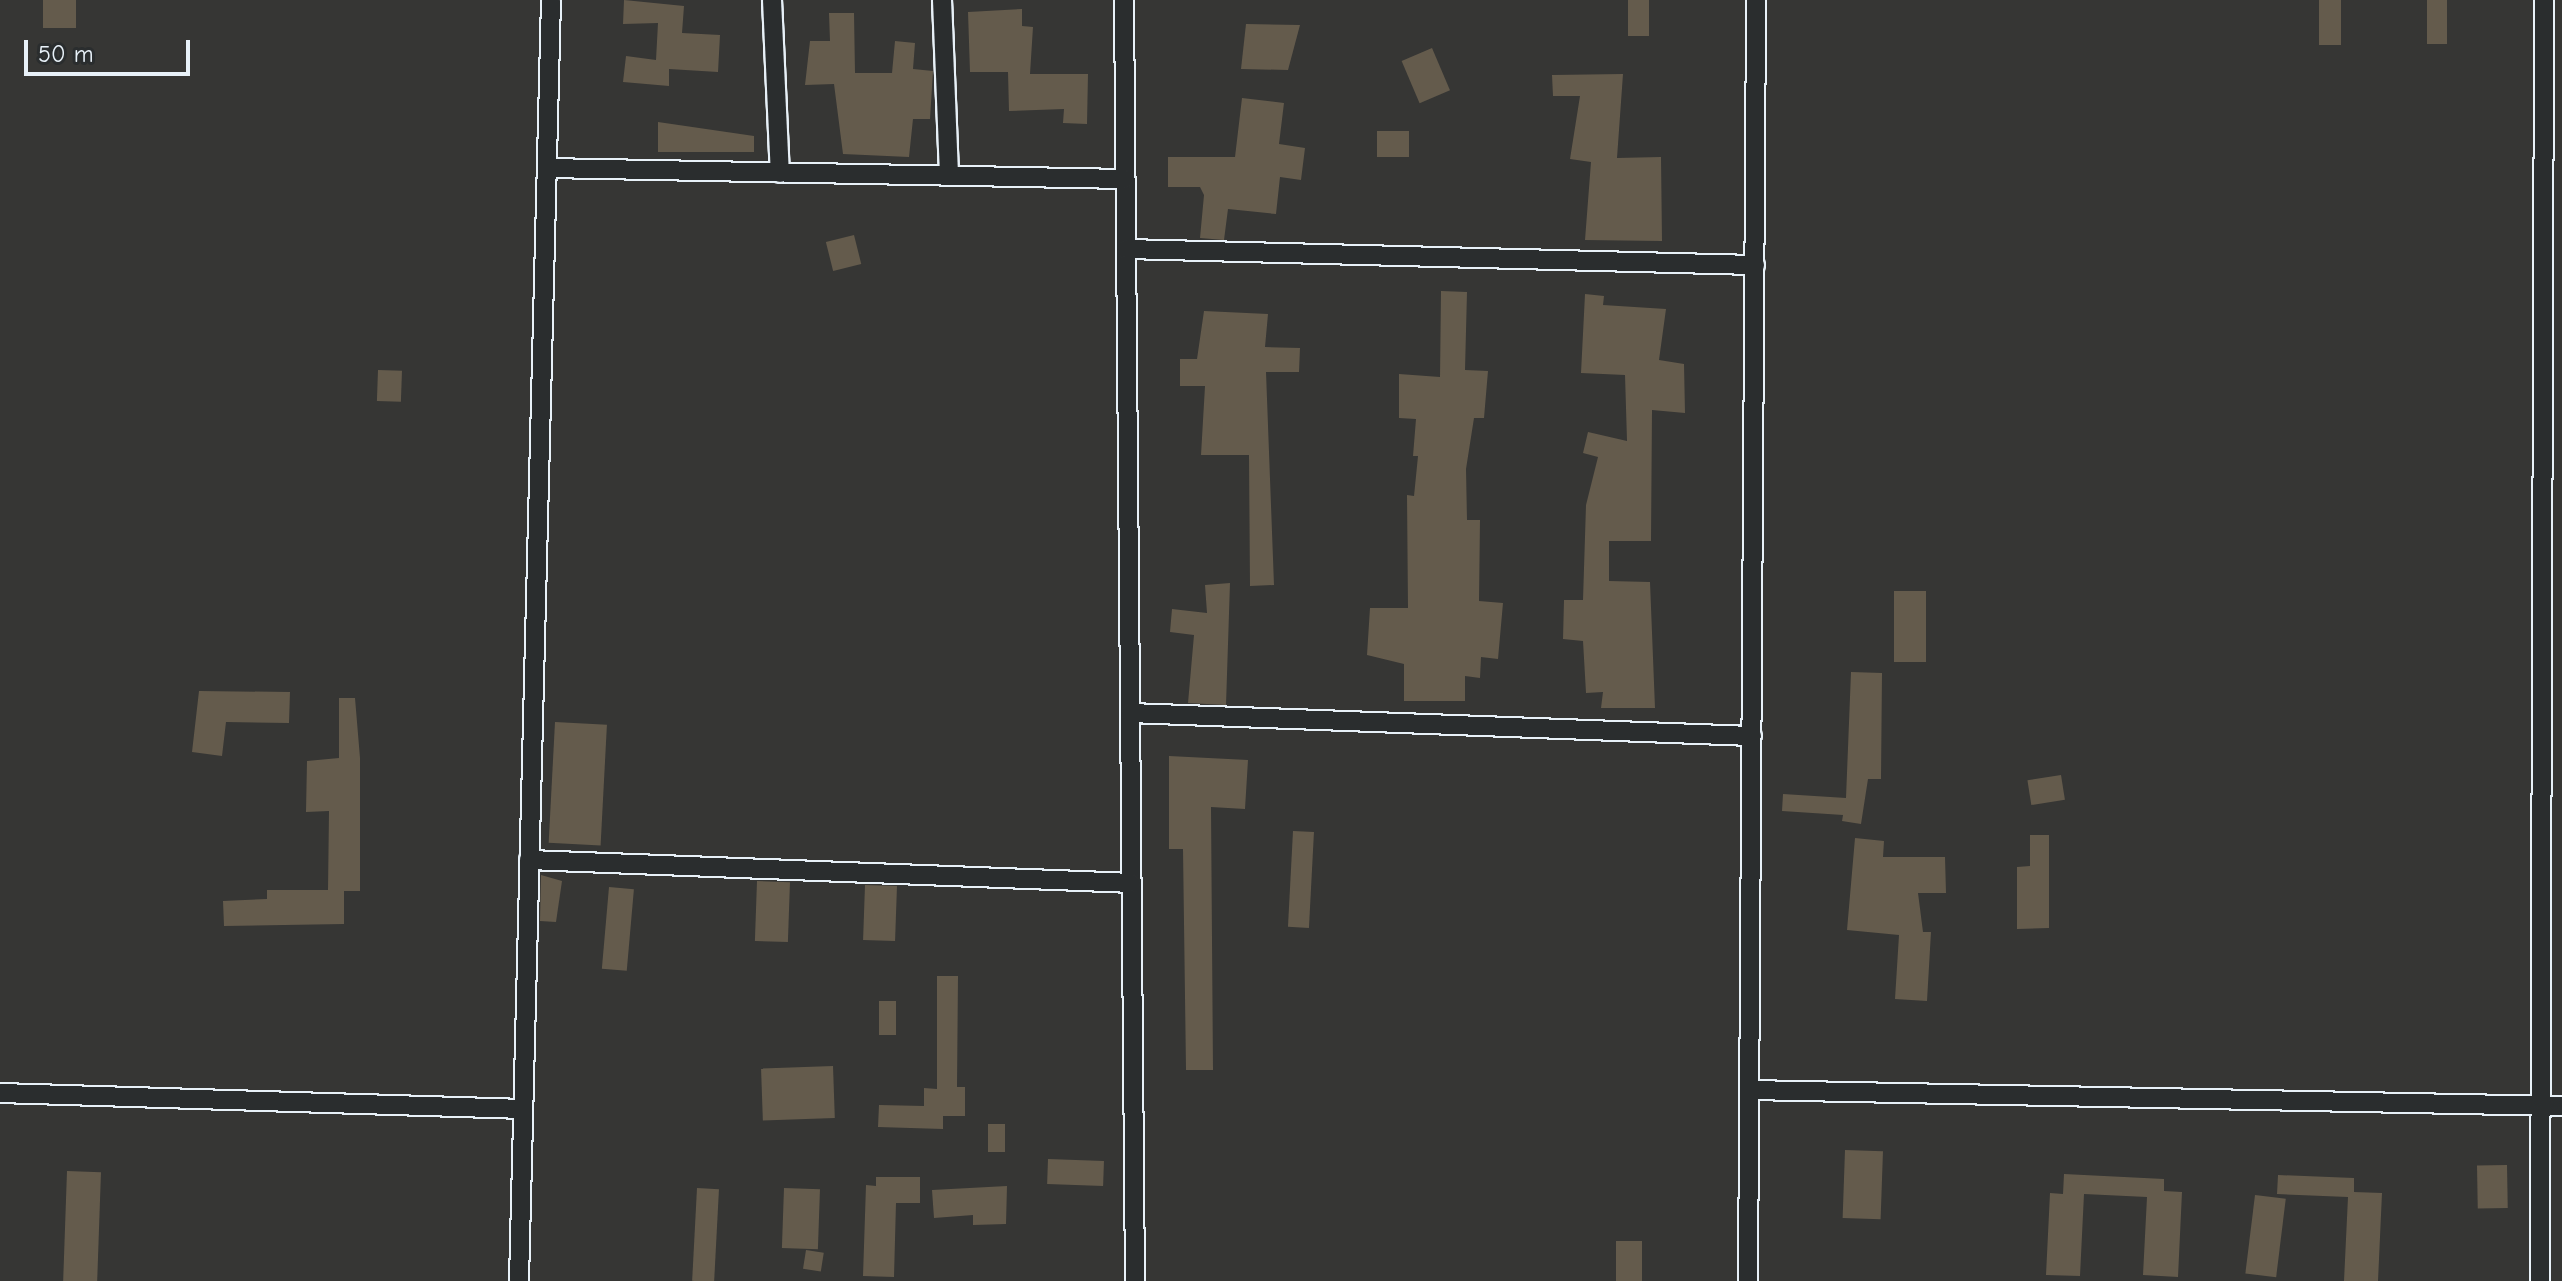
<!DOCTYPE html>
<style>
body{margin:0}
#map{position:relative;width:2562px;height:1281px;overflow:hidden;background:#363634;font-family:"Comic Neue",sans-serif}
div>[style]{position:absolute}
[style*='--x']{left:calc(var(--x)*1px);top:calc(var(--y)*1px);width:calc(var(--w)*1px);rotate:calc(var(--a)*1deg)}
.building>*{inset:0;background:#645b4c;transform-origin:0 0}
.roads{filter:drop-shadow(2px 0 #e8f1f8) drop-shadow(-2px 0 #e8f1f8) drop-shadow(0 2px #e8f1f8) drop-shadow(0 -2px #e8f1f8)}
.minor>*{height:18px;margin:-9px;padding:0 9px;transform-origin:9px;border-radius:9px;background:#2a2d2e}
span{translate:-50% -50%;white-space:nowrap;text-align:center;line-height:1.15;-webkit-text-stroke:7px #2a2d2e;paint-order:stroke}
.scale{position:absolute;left:24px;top:40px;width:166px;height:36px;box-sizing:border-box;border:4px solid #e8f1f8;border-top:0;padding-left:10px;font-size:24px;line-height:28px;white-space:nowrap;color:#e8f1f8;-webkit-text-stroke:6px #2a2d2e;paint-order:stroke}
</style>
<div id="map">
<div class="building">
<div style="left:43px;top:0;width:33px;height:28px"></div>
<div style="clip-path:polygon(624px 0,684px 6px,682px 33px,720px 35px,718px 72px,669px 69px,669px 86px,623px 82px,626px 56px,656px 60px,658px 23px,623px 24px)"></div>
<div style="left:1628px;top:0;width:21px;height:36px"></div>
<div style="left:2319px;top:0;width:22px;height:45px"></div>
<div style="left:2427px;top:0;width:20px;height:44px"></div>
<div style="clip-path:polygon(1022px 9px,1022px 26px,1033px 27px,1030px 74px,1088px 74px,1087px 124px,1063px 123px,1064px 109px,1009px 111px,1008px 72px,970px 72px,968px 12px)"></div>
<div style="clip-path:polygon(829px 13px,854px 13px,855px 73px,892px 73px,895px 41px,915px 43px,913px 69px,933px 71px,930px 119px,913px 119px,909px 157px,843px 154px,834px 84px,805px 85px,810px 41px,830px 41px)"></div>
<div style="clip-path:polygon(1246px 24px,1300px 25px,1288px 70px,1241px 69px)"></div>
<div style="left:1432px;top:48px;width:46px;height:33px;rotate:67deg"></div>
<div style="clip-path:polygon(1623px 74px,1617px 158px,1661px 157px,1662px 241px,1585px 240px,1591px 162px,1570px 159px,1580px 96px,1553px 96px,1552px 75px)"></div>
<div style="clip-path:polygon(1242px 98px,1284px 103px,1279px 144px,1305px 148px,1301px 180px,1280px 177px,1276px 214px,1228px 209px,1224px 240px,1200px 238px,1204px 195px,1200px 187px,1168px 187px,1168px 157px,1235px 157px)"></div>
<div style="clip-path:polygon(658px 122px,754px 136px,754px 152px,658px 152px)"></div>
<div style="left:1377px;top:131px;width:32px;height:26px"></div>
<div style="left:854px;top:235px;width:30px;height:29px;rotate:76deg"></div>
<div style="clip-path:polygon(1441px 291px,1467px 292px,1465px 370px,1488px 371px,1484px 418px,1474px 418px,1466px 469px,1467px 520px,1480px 520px,1479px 601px,1503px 603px,1498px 659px,1481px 657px,1480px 678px,1465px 676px,1465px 701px,1404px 701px,1404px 664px,1367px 655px,1370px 608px,1408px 608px,1407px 495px,1414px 496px,1418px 456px,1413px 456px,1416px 419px,1399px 418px,1399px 374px,1440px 377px)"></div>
<div style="clip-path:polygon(1585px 294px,1604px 296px,1603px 305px,1666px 309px,1659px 360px,1684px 364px,1685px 413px,1652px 410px,1651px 541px,1609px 541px,1609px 581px,1650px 582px,1655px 708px,1601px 708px,1603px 692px,1586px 693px,1583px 641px,1563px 639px,1564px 600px,1583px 600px,1586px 505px,1598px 457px,1583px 453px,1588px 432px,1627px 441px,1625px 375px,1581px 373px)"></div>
<div style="clip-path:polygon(1204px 311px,1268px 314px,1265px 347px,1300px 348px,1299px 372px,1266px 372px,1274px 585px,1250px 586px,1249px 455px,1201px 455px,1205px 386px,1180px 386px,1180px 359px,1197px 359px)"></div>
<div style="left:378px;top:370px;width:24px;height:31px;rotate:2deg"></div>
<div style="clip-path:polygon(1230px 583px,1226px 705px,1188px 703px,1194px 635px,1170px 632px,1172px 609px,1207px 613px,1205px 585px)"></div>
<div style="left:1894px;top:591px;width:32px;height:71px"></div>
<div style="clip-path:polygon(1851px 672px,1882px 673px,1881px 779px,1868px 779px,1861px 824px,1842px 821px,1843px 815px,1782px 811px,1783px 794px,1846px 798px)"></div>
<div style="clip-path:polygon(199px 691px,290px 692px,289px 723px,226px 722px,222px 756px,192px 752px)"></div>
<div style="clip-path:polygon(339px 698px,355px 698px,360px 758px,360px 891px,344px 891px,344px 924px,224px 926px,223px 901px,267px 899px,267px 890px,328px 890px,329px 811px,306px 812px,307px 761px,339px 758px)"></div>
<div style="left:555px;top:722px;width:52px;height:121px;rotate:3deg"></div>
<div style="clip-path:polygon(1169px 756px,1248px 760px,1245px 809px,1211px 807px,1213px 1070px,1186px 1070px,1183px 849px,1169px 849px)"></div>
<div style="left:2061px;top:775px;width:25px;height:34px;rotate:81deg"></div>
<div style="left:1293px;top:831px;width:21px;height:96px;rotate:3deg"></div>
<div style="clip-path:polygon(2030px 835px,2049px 835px,2049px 928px,2017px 929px,2017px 867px,2030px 866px)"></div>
<div style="clip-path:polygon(1855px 838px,1884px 841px,1883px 857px,1945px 857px,1946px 893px,1918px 893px,1923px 932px,1931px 932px,1927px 1001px,1895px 999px,1899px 935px,1847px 930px)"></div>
<div style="clip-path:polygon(541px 875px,562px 881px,556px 922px,540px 921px)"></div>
<div style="left:757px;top:881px;width:33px;height:60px;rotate:2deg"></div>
<div style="left:865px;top:885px;width:32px;height:55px;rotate:2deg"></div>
<div style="left:609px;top:887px;width:25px;height:82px;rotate:5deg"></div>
<div style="clip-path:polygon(937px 976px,958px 976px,957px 1087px,965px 1087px,965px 1116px,943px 1116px,943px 1129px,878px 1127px,879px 1105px,924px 1106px,924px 1088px,937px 1089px)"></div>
<div style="left:879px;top:1001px;width:17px;height:34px"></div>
<div style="left:833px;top:1066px;width:52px;height:72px;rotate:88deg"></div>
<div style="left:988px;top:1124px;width:17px;height:28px"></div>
<div style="left:1845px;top:1150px;width:38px;height:68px;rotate:2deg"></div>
<div style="left:1048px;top:1159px;width:56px;height:25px;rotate:2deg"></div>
<div style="left:2507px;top:1165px;width:43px;height:30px;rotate:89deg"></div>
<div style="left:67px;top:1171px;width:34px;height:110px;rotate:2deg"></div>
<div style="clip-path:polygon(2064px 1174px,2164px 1179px,2164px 1191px,2182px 1192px,2178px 1277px,2143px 1275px,2147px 1197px,2084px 1194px,2080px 1276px,2046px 1275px,2050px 1193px,2063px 1194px)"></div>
<div style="clip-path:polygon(2278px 1175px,2354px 1178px,2354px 1192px,2382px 1193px,2378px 1281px,2344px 1281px,2348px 1197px,2277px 1194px)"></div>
<div style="clip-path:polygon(876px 1177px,920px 1177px,920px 1203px,896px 1203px,894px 1277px,863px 1276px,866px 1185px,876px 1186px)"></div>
<div style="clip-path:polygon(1007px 1186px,1006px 1224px,973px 1225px,973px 1215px,934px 1218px,932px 1190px)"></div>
<div style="left:697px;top:1188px;width:22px;height:93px;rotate:3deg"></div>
<div style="left:784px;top:1188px;width:36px;height:60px;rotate:2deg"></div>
<div style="left:2255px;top:1195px;width:31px;height:79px;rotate:7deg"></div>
<div style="left:1616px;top:1241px;width:26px;height:40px"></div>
<div style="left:806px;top:1250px;width:18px;height:19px;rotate:9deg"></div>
</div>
<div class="roads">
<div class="minor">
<div style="--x:772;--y:0;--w:173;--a:87.4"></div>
<div style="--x:942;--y:0;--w:176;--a:87.7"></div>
<div style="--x:1124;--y:0;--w:1281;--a:89.51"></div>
<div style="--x:547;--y:168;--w:578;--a:1.09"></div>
<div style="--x:1126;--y:249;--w:629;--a:1.46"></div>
<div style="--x:1130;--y:713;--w:622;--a:2.12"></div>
<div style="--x:529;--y:860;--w:603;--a:2.18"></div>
<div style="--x:1749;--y:1090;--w:813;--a:1.13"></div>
<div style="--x:0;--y:1093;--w:523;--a:1.75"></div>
<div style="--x:519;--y:1281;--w:1281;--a:-88.57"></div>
<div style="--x:1748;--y:1281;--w:1281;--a:-89.64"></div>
<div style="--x:2540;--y:1281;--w:1281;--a:-89.82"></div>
</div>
</div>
<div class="scale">50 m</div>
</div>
